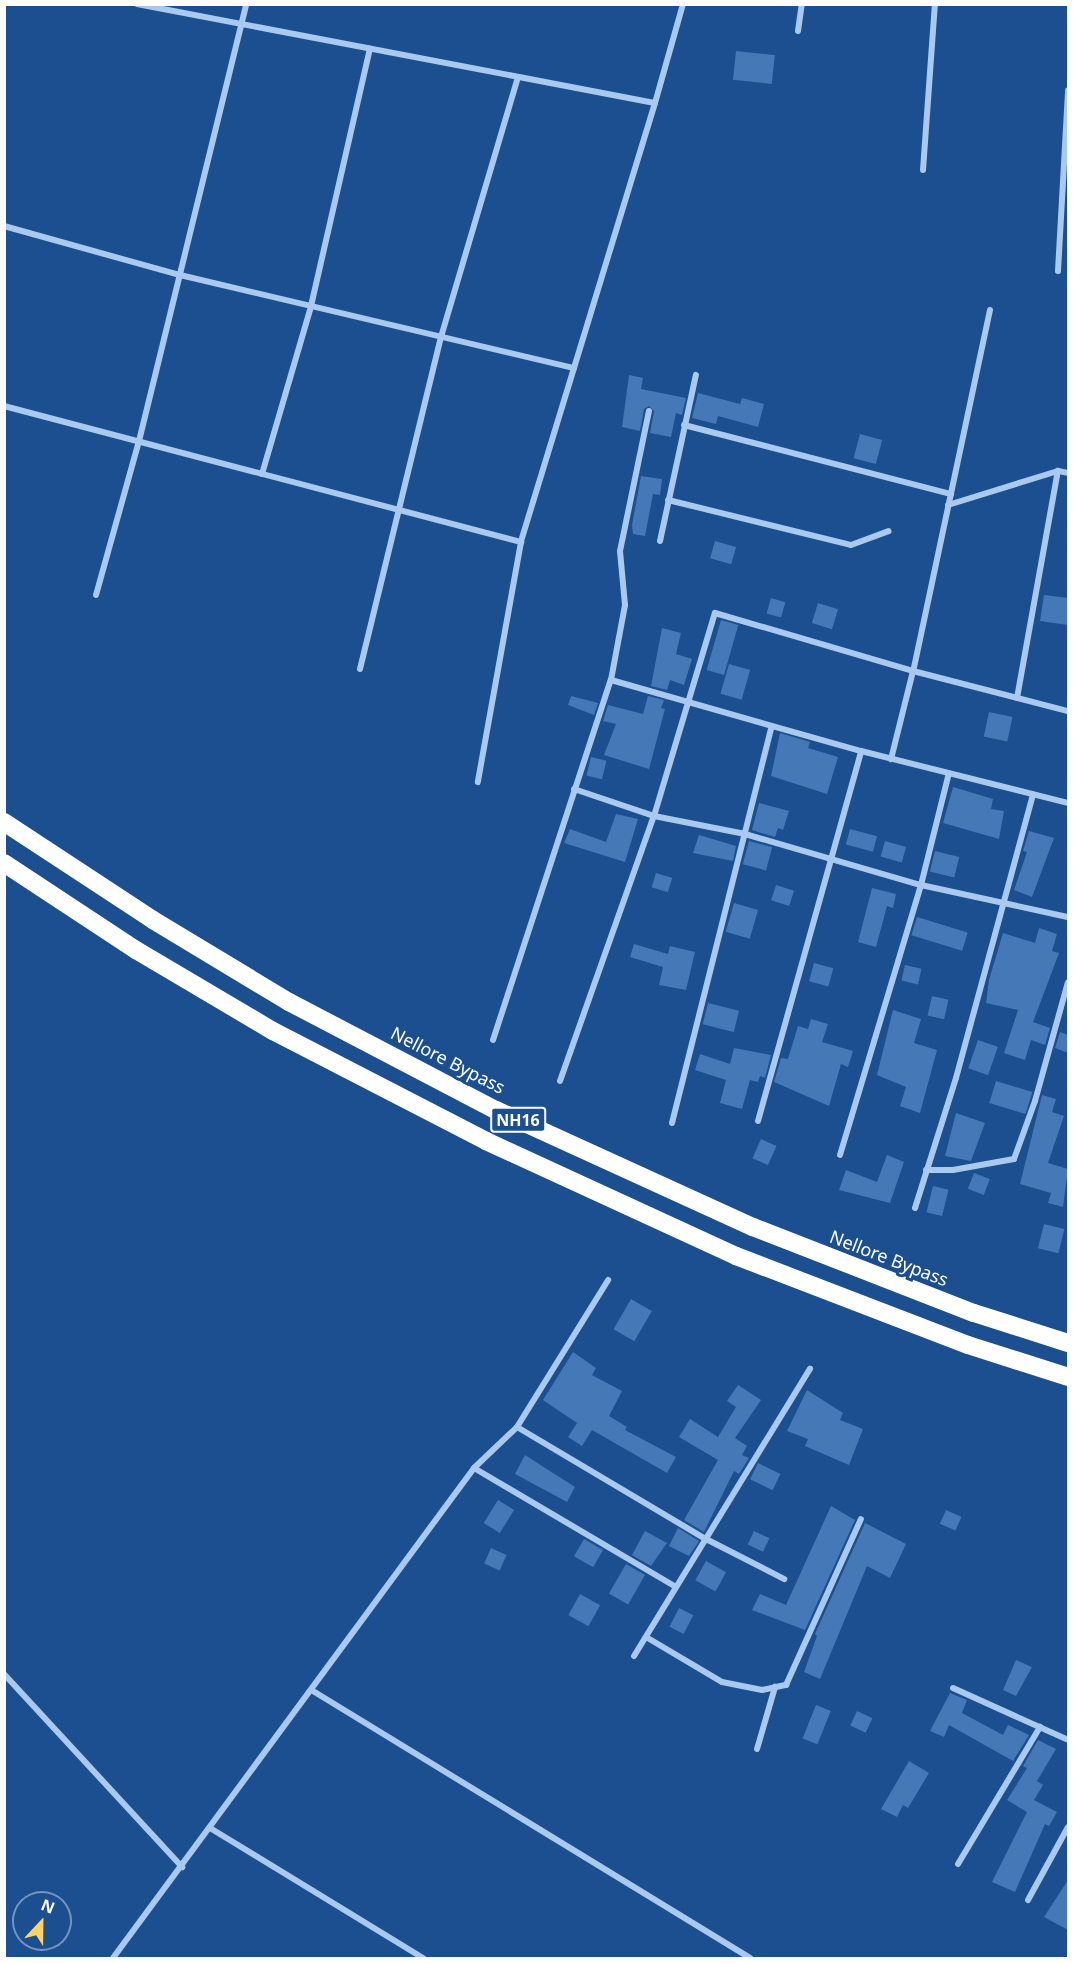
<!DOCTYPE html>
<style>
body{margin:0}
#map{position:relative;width:1073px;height:1963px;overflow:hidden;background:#1b4f8f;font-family:"Noto Sans",sans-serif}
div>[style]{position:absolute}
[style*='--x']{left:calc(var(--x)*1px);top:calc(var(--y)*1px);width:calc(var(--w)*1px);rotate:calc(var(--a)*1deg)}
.building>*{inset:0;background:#4478b7;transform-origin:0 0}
.street>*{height:6px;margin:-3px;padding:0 3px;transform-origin:3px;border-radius:3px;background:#a9c9ee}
.highway>*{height:18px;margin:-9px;padding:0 9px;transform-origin:9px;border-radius:9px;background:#fff}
span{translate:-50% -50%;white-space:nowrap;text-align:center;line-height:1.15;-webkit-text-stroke:6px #1b4f8f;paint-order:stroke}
.shield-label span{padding:2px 4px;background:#1b4f8f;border:2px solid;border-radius:4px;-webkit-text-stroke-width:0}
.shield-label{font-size:16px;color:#fff;font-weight:700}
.street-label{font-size:18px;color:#fff}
.frame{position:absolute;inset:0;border:6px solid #fff;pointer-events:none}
.north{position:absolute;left:12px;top:1891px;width:60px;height:60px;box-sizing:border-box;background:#1b4f8f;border:2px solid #7695bc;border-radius:50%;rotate:22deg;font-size:16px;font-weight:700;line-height:24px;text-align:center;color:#fff}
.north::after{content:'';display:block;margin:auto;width:21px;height:27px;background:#ffd166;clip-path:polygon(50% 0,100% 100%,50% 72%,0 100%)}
</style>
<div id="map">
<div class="building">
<div style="left:736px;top:51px;width:39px;height:29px;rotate:6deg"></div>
<div style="clip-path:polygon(629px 375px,643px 378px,641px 389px,686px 398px,682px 415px,676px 413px,671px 437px,650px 433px,654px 411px,649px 406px,644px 409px,640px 431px,622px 427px)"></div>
<div style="clip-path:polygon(698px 393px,740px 404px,742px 398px,764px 404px,758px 427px,718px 416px,716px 424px,692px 418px)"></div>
<div style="left:860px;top:434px;width:23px;height:25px;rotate:15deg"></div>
<div style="clip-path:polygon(641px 476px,662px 479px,660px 495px,653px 494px,645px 536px,633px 534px,632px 525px)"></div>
<div style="left:715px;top:541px;width:22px;height:18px;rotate:16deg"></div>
<div style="clip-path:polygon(1044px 595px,1068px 598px,1068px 625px,1040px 621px)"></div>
<div style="left:771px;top:598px;width:15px;height:16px;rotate:16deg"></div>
<div style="left:818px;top:603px;width:21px;height:21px;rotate:17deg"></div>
<div style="left:721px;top:620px;width:18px;height:52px;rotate:16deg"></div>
<div style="clip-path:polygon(662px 628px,681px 633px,676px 654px,692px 659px,684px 685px,670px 680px,667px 690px,651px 686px)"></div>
<div style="left:729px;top:664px;width:22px;height:31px;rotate:16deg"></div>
<div style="clip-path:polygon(571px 696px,598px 703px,594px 715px,568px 705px)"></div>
<div style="clip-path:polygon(648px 696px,664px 700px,661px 708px,665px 709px,649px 769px,604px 755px,616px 724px,603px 721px,608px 705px,643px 714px)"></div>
<div style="left:989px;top:712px;width:24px;height:25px;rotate:12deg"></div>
<div style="clip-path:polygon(780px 733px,810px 742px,808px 748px,838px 757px,827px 794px,771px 776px)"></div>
<div style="left:591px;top:757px;width:16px;height:19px;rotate:14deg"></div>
<div style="clip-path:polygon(953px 787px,993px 799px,991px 809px,1004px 811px,999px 839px,943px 823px)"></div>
<div style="clip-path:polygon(759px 803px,789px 811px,783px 830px,778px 828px,775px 837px,752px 830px)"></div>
<div style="clip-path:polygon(616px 814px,638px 819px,625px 862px,564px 843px,570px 829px,606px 842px)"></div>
<div style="left:850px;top:829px;width:28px;height:16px;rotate:15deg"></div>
<div style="clip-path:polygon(1029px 831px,1054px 838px,1032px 897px,1014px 890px,1027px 852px,1023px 851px)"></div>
<div style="clip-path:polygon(699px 835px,736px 846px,733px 861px,693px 853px)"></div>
<div style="left:749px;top:841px;width:24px;height:24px;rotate:15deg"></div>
<div style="left:885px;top:841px;width:22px;height:16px;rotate:16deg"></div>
<div style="left:935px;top:851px;width:25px;height:21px;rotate:14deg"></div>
<div style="left:656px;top:873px;width:17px;height:15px;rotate:17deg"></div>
<div style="left:776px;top:885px;width:19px;height:16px;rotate:18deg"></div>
<div style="clip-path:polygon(872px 888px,896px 894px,893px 908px,887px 906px,876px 947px,858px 942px)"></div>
<div style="left:734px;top:903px;width:25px;height:30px;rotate:16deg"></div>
<div style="left:917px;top:917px;width:53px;height:19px;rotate:17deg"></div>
<div style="clip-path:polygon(1039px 928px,1057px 934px,1052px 951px,1059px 953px,1033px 1022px,1050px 1028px,1045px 1045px,1031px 1040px,1025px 1060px,1004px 1053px,1018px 1010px,986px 1003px,989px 980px,1003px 933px,1035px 943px)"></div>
<div style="clip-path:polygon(634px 944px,668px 954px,670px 946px,695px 952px,686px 990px,659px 985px,663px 967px,630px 957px)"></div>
<div style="left:814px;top:963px;width:20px;height:19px;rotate:15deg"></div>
<div style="left:905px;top:965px;width:17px;height:16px;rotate:13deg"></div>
<div style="left:932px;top:996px;width:17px;height:20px;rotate:13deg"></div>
<div style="left:708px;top:1003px;width:32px;height:22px;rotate:14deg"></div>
<div style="clip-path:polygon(893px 1010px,921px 1019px,914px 1043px,937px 1050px,920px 1113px,900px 1106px,906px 1087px,877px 1075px)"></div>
<div style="clip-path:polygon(811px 1019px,828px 1024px,822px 1042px,853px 1051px,848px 1067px,841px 1064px,829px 1106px,774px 1082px,781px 1058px,788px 1059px,798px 1026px,808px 1029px)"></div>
<div style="clip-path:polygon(1060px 1032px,1068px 1035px,1068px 1053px,1055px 1048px)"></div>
<div style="left:978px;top:1040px;width:21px;height:30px;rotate:19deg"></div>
<div style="clip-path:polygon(734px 1048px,771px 1055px,765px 1078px,760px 1076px,758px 1082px,750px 1080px,742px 1109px,720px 1103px,726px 1080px,695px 1070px,700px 1054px,730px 1064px)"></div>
<div style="left:996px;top:1081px;width:38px;height:23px;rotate:17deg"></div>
<div style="clip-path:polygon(1042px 1095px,1056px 1099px,1052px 1112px,1064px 1116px,1048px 1163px,1068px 1169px,1063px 1207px,1048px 1203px,1051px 1193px,1020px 1184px)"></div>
<div style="clip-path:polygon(956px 1113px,985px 1123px,971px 1161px,945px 1156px)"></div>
<div style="left:761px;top:1139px;width:17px;height:21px;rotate:24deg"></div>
<div style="clip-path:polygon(887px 1155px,904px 1162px,890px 1203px,839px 1190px,846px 1170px,877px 1182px)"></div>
<div style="left:974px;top:1173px;width:17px;height:17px;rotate:21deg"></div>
<div style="left:933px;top:1186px;width:16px;height:27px;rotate:14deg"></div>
<div style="left:1044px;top:1224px;width:21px;height:25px;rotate:14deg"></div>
<div style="left:631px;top:1299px;width:24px;height:35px;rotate:30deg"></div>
<div style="clip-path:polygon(573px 1352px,596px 1368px,592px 1375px,622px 1391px,609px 1416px,627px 1427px,625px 1430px,676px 1457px,667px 1473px,592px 1430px,582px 1446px,568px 1437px,577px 1423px,543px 1400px)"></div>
<div style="clip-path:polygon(738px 1385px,761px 1400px,735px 1438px,747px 1446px,742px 1455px,749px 1458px,739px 1474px,734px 1471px,704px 1532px,684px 1520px,718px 1460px,679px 1437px,690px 1419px,718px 1437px,736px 1407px,727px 1401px)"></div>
<div style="clip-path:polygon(807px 1390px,843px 1413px,840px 1420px,863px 1429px,849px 1465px,805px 1446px,808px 1439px,787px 1431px)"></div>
<div style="clip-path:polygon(525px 1455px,575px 1487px,567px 1502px,515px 1474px)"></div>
<div style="left:758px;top:1463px;width:25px;height:18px;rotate:26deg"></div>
<div style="left:498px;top:1500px;width:19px;height:27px;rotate:32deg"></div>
<div style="clip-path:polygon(831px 1506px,855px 1520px,805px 1630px,752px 1610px,760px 1594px,786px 1605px)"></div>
<div style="left:946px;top:1510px;width:17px;height:15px;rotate:24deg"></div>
<div style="clip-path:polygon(865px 1523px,906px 1544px,890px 1578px,867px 1566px,820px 1679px,804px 1672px,817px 1636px,815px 1634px)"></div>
<div style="clip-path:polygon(678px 1528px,699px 1541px,689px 1556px,669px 1546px)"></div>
<div style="clip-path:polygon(645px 1531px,667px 1543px,651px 1566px,632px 1555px)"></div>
<div style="left:754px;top:1531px;width:17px;height:15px;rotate:25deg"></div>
<div style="left:584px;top:1539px;width:22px;height:20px;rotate:30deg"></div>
<div style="left:491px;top:1548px;width:17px;height:17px;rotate:24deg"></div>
<div style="left:706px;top:1561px;width:23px;height:22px;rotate:29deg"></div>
<div style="left:626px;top:1564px;width:22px;height:34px;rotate:30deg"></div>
<div style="left:580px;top:1594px;width:23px;height:24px;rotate:29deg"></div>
<div style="left:679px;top:1608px;width:16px;height:21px;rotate:27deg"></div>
<div style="clip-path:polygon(1016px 1660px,1032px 1667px,1016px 1696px,1003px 1690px)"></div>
<div style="clip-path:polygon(950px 1693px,967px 1700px,962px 1713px,1003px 1735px,1008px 1725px,1029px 1735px,1013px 1761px,949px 1725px,944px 1737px,930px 1731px)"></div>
<div style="left:816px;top:1705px;width:16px;height:36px;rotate:22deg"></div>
<div style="left:857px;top:1711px;width:17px;height:16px;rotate:25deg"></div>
<div style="clip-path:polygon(1038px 1740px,1056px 1749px,1037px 1781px,1043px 1785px,1034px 1800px,1057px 1812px,1049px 1826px,1045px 1824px,1015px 1892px,992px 1882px,1027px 1812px,1007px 1800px,1027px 1768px,1023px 1766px)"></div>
<div style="clip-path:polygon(909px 1761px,929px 1773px,908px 1808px,903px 1805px,897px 1817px,881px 1809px)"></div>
<div style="clip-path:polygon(1068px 1880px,1068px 1930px,1044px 1917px)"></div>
</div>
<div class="street">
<div style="--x:137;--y:4;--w:527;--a:10.82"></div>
<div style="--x:655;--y:103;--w:459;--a:107"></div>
<div style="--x:521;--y:542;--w:244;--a:100.2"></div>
<div style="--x:798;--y:31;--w:27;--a:-82"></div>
<div style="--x:655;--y:103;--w:103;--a:-74.2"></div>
<div style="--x:923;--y:170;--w:166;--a:-85.9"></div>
<div style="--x:4;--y:226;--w:183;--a:15.6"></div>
<div style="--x:180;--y:275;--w:405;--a:13.3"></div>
<div style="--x:1058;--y:271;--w:181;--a:-86.8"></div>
<div style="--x:990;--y:310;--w:369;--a:102"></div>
<div style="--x:913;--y:671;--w:160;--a:14.5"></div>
<div style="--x:4;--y:406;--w:535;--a:14.74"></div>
<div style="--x:684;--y:425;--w:276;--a:14.5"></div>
<div style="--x:262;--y:474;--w:175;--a:-73.7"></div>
<div style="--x:311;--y:306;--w:264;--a:-77.1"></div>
<div style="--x:668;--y:500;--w:188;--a:13.8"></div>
<div style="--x:851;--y:545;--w:40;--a:-20.2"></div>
<div style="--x:948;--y:505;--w:115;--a:-17.2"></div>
<div style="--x:1058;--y:471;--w:10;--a:11"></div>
<div style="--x:660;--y:541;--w:170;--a:-77.8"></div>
<div style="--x:96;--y:595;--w:160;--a:-74.4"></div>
<div style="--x:139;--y:441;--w:450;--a:-76.2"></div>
<div style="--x:360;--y:669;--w:342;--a:-76.3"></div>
<div style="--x:441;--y:337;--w:271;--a:-73.5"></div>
<div style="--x:611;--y:680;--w:260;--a:15.9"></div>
<div style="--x:861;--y:751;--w:213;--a:14.1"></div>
<div style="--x:1017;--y:698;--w:231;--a:-79.8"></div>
<div style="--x:574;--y:789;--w:84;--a:18.6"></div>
<div style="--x:654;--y:816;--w:93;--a:11.2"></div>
<div style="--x:745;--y:834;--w:183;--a:16.2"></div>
<div style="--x:921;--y:885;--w:150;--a:12.3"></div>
<div style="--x:493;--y:1040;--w:379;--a:-71.9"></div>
<div style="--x:611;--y:680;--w:76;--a:-79.4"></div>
<div style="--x:625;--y:605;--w:54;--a:-95.3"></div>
<div style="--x:620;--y:551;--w:143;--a:-78.3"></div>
<div style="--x:560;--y:1081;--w:281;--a:-70.5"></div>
<div style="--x:654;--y:816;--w:212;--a:-73.3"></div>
<div style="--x:715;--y:613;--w:206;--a:16.3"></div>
<div style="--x:913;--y:671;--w:91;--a:104"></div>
<div style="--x:758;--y:1121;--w:384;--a:-74.4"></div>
<div style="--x:672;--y:1123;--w:409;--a:-75.9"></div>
<div style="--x:840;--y:1155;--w:282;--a:-73.3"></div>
<div style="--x:921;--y:885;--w:115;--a:-76"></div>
<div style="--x:926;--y:1170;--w:27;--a:0"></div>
<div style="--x:953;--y:1170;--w:62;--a:-10.2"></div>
<div style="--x:1014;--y:1159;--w:62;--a:-70.1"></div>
<div style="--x:1035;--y:1101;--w:123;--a:-74.5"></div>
<div style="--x:915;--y:1208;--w:136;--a:-72.5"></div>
<div style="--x:956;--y:1078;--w:294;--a:-74.8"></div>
<div style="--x:517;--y:1427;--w:220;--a:30.7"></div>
<div style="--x:706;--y:1539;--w:88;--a:27.1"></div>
<div style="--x:474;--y:1468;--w:234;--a:30.5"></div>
<div style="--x:646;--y:1637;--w:88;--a:30.6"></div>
<div style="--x:722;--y:1682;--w:41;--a:11.3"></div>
<div style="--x:762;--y:1690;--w:25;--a:-12"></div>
<div style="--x:786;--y:1685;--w:182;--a:-65.7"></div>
<div style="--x:634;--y:1656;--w:337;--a:-58.5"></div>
<div style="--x:4;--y:1674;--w:263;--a:47.3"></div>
<div style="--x:953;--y:1688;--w:126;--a:24.3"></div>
<div style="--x:313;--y:1691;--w:512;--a:31.42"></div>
<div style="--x:757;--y:1749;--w:65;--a:-73.8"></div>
<div style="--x:210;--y:1828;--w:250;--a:31.4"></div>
<div style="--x:958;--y:1864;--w:160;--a:-59.1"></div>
<div style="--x:1028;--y:1900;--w:83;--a:-61.3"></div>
<div style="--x:113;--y:1958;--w:609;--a:-53.62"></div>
<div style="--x:474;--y:1468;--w:59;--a:-43.6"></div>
<div style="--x:517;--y:1427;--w:173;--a:-58.2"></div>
</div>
<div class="highway">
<div style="--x:4;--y:822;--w:178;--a:33.3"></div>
<div style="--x:153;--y:920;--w:159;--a:31.1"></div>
<div style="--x:289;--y:1002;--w:233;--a:27.6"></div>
<div style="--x:496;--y:1110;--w:282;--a:24.5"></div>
<div style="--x:753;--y:1227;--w:237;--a:21.3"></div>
<div style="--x:974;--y:1313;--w:99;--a:17.7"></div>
<div style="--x:4;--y:863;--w:158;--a:33.4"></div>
<div style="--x:136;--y:950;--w:159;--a:30.6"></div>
<div style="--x:273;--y:1031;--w:240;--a:27.3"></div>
<div style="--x:486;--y:1141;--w:275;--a:24.7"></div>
<div style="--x:736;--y:1256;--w:248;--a:21"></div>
<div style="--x:968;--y:1345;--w:105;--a:17.7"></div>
</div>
<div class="shield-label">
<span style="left:518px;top:1120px">NH16</span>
</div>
<div class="street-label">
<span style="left:448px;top:1060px;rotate:27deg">Nellore Bypass</span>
<span style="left:889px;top:1258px;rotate:21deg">Nellore Bypass</span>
</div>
<div class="frame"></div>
<div class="north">N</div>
</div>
